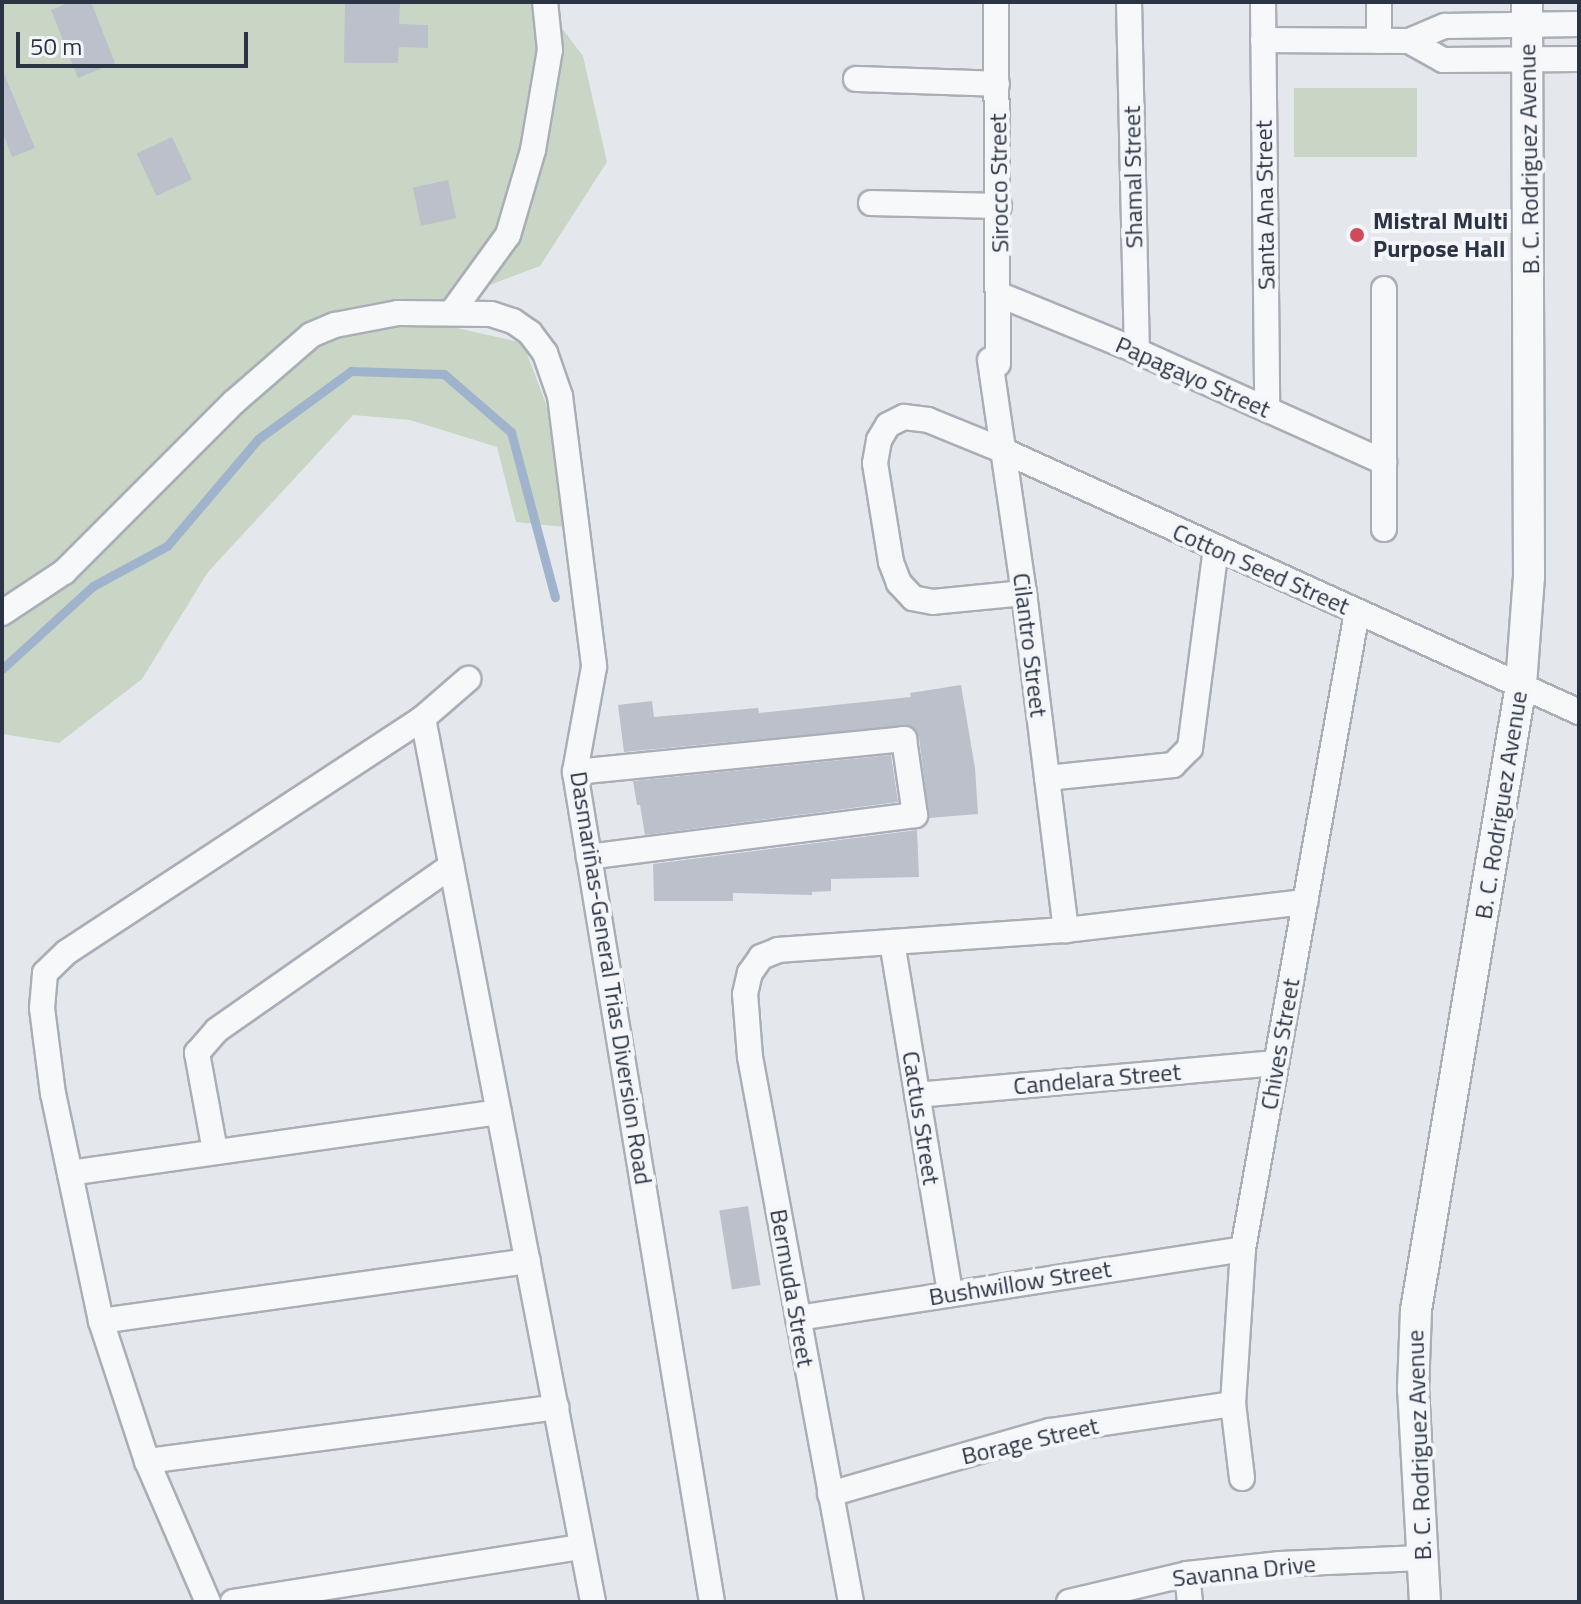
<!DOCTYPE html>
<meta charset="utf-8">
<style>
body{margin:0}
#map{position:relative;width:1581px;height:1604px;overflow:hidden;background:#e4e7ec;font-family:"Titillium Web",sans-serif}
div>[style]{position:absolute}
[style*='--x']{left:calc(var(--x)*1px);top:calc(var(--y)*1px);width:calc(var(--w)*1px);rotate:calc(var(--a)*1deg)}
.green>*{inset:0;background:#c9d6c5;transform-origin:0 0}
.stream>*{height:9px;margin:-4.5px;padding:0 4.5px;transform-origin:4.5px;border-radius:4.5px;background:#9fb4cc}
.building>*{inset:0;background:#bbc0ca;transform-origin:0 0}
.roads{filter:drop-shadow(2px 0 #a9aeb7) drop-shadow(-2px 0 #a9aeb7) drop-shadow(0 2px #a9aeb7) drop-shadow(0 -2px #a9aeb7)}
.minor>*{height:24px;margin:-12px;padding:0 12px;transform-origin:12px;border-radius:12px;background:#f7f8fa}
.tertiary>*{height:30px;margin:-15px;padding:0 15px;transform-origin:15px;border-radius:15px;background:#f7f8fa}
.dots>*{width:22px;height:22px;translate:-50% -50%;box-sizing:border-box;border:4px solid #f4f6f9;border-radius:50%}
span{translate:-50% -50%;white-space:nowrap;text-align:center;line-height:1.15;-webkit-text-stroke:8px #f4f6f9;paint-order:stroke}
.street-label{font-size:24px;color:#2b3445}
.poi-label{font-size:24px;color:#2b3445;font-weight:700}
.left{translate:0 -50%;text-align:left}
.frame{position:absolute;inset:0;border:4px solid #2b3445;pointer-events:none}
.scale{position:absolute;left:16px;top:32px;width:232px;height:36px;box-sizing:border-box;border:4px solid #2b3445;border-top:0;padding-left:10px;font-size:24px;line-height:28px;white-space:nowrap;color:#2b3445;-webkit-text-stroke:6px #f4f6f9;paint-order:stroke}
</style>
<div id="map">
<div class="green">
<div style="clip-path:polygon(2px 2px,542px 2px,583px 56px,607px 162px,540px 266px,474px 291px,457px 328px,523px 343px,558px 436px,574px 528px,516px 522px,497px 447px,410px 420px,353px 415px,208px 572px,142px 679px,59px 743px,2px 734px)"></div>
<div style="left:1294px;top:88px;width:123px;height:69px"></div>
</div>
<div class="stream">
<div style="--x:2;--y:669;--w:123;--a:-42.4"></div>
<div style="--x:93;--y:586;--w:84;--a:-28.4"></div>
<div style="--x:167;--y:546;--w:140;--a:-49.6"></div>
<div style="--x:258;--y:439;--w:115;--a:-36.2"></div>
<div style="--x:351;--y:371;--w:93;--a:1.8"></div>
<div style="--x:444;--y:374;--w:89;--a:40.9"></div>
<div style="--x:511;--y:432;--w:171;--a:75.1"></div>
</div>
<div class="building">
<div style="clip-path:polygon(71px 2px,91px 2px,115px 63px,78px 78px,51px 10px)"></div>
<div style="clip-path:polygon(345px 2px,400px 2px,399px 24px,428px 25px,428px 48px,399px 47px,398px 63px,344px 63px)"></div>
<div style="clip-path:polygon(2px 69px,35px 148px,12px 157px,2px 131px)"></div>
<div style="left:172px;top:137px;width:47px;height:39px;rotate:65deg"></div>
<div style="left:448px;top:180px;width:39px;height:36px;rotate:78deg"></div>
<div style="clip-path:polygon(961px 685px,975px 768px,978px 814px,929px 818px,919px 737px,909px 725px,624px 752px,618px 705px,652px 701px,654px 717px,758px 708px,759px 713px,911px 697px,910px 693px)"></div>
<div style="clip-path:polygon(891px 755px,898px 802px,645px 835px,640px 805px,637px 805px,633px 781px)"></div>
<div style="clip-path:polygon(917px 830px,919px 877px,831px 879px,831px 891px,812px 892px,812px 895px,733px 893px,733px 901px,654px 901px,653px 864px)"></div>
<div style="left:748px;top:1206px;width:80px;height:29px;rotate:81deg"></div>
</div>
<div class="roads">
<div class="minor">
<div style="--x:996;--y:2;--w:362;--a:89.7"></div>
<div style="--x:1129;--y:2;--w:349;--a:88.7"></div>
<div style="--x:1263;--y:2;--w:407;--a:89.4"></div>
<div style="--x:1379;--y:2;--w:39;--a:90"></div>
<div style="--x:1263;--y:40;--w:146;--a:0.4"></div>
<div style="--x:1409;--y:41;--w:39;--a:-23"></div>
<div style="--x:1445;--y:26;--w:134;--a:-0.9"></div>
<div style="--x:1409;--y:41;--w:39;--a:29"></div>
<div style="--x:1443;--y:60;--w:136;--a:-0.4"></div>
<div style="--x:856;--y:79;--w:141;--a:2"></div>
<div style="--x:871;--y:203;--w:128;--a:1.3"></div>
<div style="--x:1384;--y:289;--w:240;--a:90"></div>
<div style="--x:1000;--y:295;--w:148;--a:22.2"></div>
<div style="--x:1137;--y:351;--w:271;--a:24.2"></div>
<div style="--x:452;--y:312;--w:95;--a:-54"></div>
<div style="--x:508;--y:235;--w:89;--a:-73.6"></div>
<div style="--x:533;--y:150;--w:101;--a:-80.4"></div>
<div style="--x:550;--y:50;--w:48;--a:-95.9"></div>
<div style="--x:990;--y:360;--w:235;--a:81.7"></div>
<div style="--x:1024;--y:593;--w:340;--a:82.9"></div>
<div style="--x:1024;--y:593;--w:91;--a:174.4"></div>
<div style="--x:933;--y:602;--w:20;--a:-169"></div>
<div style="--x:913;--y:598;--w:21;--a:-133"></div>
<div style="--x:899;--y:583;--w:22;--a:-111"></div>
<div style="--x:891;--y:562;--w:100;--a:-99.2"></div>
<div style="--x:875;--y:463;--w:23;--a:-80"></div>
<div style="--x:879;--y:440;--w:17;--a:-59"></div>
<div style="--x:888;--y:425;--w:18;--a:-27"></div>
<div style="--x:904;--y:417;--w:24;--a:7"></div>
<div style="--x:928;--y:420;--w:80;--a:22.1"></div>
<div style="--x:1002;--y:450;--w:634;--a:24.42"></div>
<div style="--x:2;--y:613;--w:74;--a:-33.5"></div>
<div style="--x:64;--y:572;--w:240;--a:-45"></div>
<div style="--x:234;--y:402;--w:102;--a:-41"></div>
<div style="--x:311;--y:335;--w:26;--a:-23"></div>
<div style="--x:335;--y:325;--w:64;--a:-10.8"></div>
<div style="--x:398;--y:313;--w:93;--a:0.6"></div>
<div style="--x:491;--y:314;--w:23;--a:18"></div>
<div style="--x:513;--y:321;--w:21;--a:35"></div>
<div style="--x:530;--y:333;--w:25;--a:53"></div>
<div style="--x:545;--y:353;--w:46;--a:70.8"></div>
<div style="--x:560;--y:396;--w:273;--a:82.8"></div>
<div style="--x:594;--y:667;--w:107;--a:100.3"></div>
<div style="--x:575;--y:772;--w:841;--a:80.63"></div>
<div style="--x:423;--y:718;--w:900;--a:79.11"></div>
<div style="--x:575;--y:772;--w:331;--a:-5.7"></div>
<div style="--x:904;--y:739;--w:77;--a:81.8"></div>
<div style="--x:915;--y:815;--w:329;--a:172.7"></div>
<div style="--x:1047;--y:778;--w:127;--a:-5.9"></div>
<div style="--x:1173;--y:765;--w:24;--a:-45"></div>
<div style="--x:1190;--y:748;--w:201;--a:-82.6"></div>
<div style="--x:892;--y:942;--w:357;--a:80.6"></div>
<div style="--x:917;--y:1095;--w:360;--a:-5.1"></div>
<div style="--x:215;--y:1151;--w:100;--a:-100.4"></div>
<div style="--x:197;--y:1053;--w:30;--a:-49"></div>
<div style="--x:217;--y:1030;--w:286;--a:-35"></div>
<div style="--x:70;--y:1173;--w:433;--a:-8.1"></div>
<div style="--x:798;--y:1318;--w:450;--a:-8.8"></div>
<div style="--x:101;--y:1321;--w:431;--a:-8"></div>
<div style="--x:147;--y:1461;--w:413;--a:-7.5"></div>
<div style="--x:1242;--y:1478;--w:75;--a:-96.9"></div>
<div style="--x:1233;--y:1404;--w:155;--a:-86.3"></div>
<div style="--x:1243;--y:1249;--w:647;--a:-79.85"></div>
<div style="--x:830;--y:1494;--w:229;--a:-16"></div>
<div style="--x:1050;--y:1431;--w:185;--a:-8.4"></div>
<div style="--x:1187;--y:1574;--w:28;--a:84"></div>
<div style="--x:208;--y:1602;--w:154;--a:-113.4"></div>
<div style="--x:147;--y:1461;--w:147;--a:-108.2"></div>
<div style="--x:101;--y:1321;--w:232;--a:-101.9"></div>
<div style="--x:53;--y:1094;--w:87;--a:-97.3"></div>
<div style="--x:42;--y:1008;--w:35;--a:-85"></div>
<div style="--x:45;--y:973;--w:30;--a:-44"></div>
<div style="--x:67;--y:952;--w:426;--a:-33.3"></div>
<div style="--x:423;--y:718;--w:60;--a:-40.9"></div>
<div style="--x:233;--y:1602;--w:353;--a:-9"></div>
<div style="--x:851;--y:1602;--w:554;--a:-100.5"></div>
<div style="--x:750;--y:1057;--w:63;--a:-94.5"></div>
<div style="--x:745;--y:994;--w:22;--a:-77"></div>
<div style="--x:750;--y:973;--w:19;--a:-55"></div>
<div style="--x:761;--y:957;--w:18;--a:-22"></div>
<div style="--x:778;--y:950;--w:289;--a:-4"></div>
<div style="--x:1066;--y:930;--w:241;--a:-6.7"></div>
<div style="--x:1069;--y:1602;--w:121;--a:-13.3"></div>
<div style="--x:1187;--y:1574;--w:94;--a:-6.1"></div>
<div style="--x:1280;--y:1564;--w:142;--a:-2.4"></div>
</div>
<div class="tertiary">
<div style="--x:1425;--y:1602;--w:213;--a:-93.2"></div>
<div style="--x:1413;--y:1389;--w:79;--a:-87.8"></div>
<div style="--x:1416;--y:1310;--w:634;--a:-80.46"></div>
<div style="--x:1521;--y:685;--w:108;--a:-85.8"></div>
<div style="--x:1529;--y:577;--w:575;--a:-90.2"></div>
</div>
</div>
<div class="dots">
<div style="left:1357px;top:235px;background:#d1495b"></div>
</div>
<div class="street-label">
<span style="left:1529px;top:159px;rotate:-91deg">B. C. Rodriguez Avenue</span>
<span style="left:1133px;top:177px;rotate:-91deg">Shamal Street</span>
<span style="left:999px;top:183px;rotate:-91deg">Sirocco Street</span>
<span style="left:1265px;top:205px;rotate:-91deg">Santa Ana Street</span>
<span style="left:1193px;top:377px;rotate:24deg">Papagayo Street</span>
<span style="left:1261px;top:569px;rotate:24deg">Cotton Seed Street</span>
<span style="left:1030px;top:645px;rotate:83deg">Cilantro Street</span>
<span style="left:1501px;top:805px;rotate:-81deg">B. C. Rodriguez Avenue</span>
<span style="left:611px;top:978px;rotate:81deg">Dasmariñas-General Trias Diversion Road</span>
<span style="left:1280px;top:1044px;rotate:-80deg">Chives Street</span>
<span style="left:1097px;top:1079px;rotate:-5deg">Candelara Street</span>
<span style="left:921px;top:1118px;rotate:81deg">Cactus Street</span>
<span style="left:1020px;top:1283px;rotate:-9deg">Bushwillow Street</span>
<span style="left:792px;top:1288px;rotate:80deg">Bermuda Street</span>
<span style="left:1030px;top:1441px;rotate:-13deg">Borage Street</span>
<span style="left:1419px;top:1445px;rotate:-92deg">B. C. Rodriguez Avenue</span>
<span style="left:1244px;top:1571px;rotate:-6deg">Savanna Drive</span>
</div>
<div class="poi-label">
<span class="left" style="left:1373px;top:235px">Mistral Multi<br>Purpose Hall</span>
</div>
<div class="frame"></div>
<div class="scale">50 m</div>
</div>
